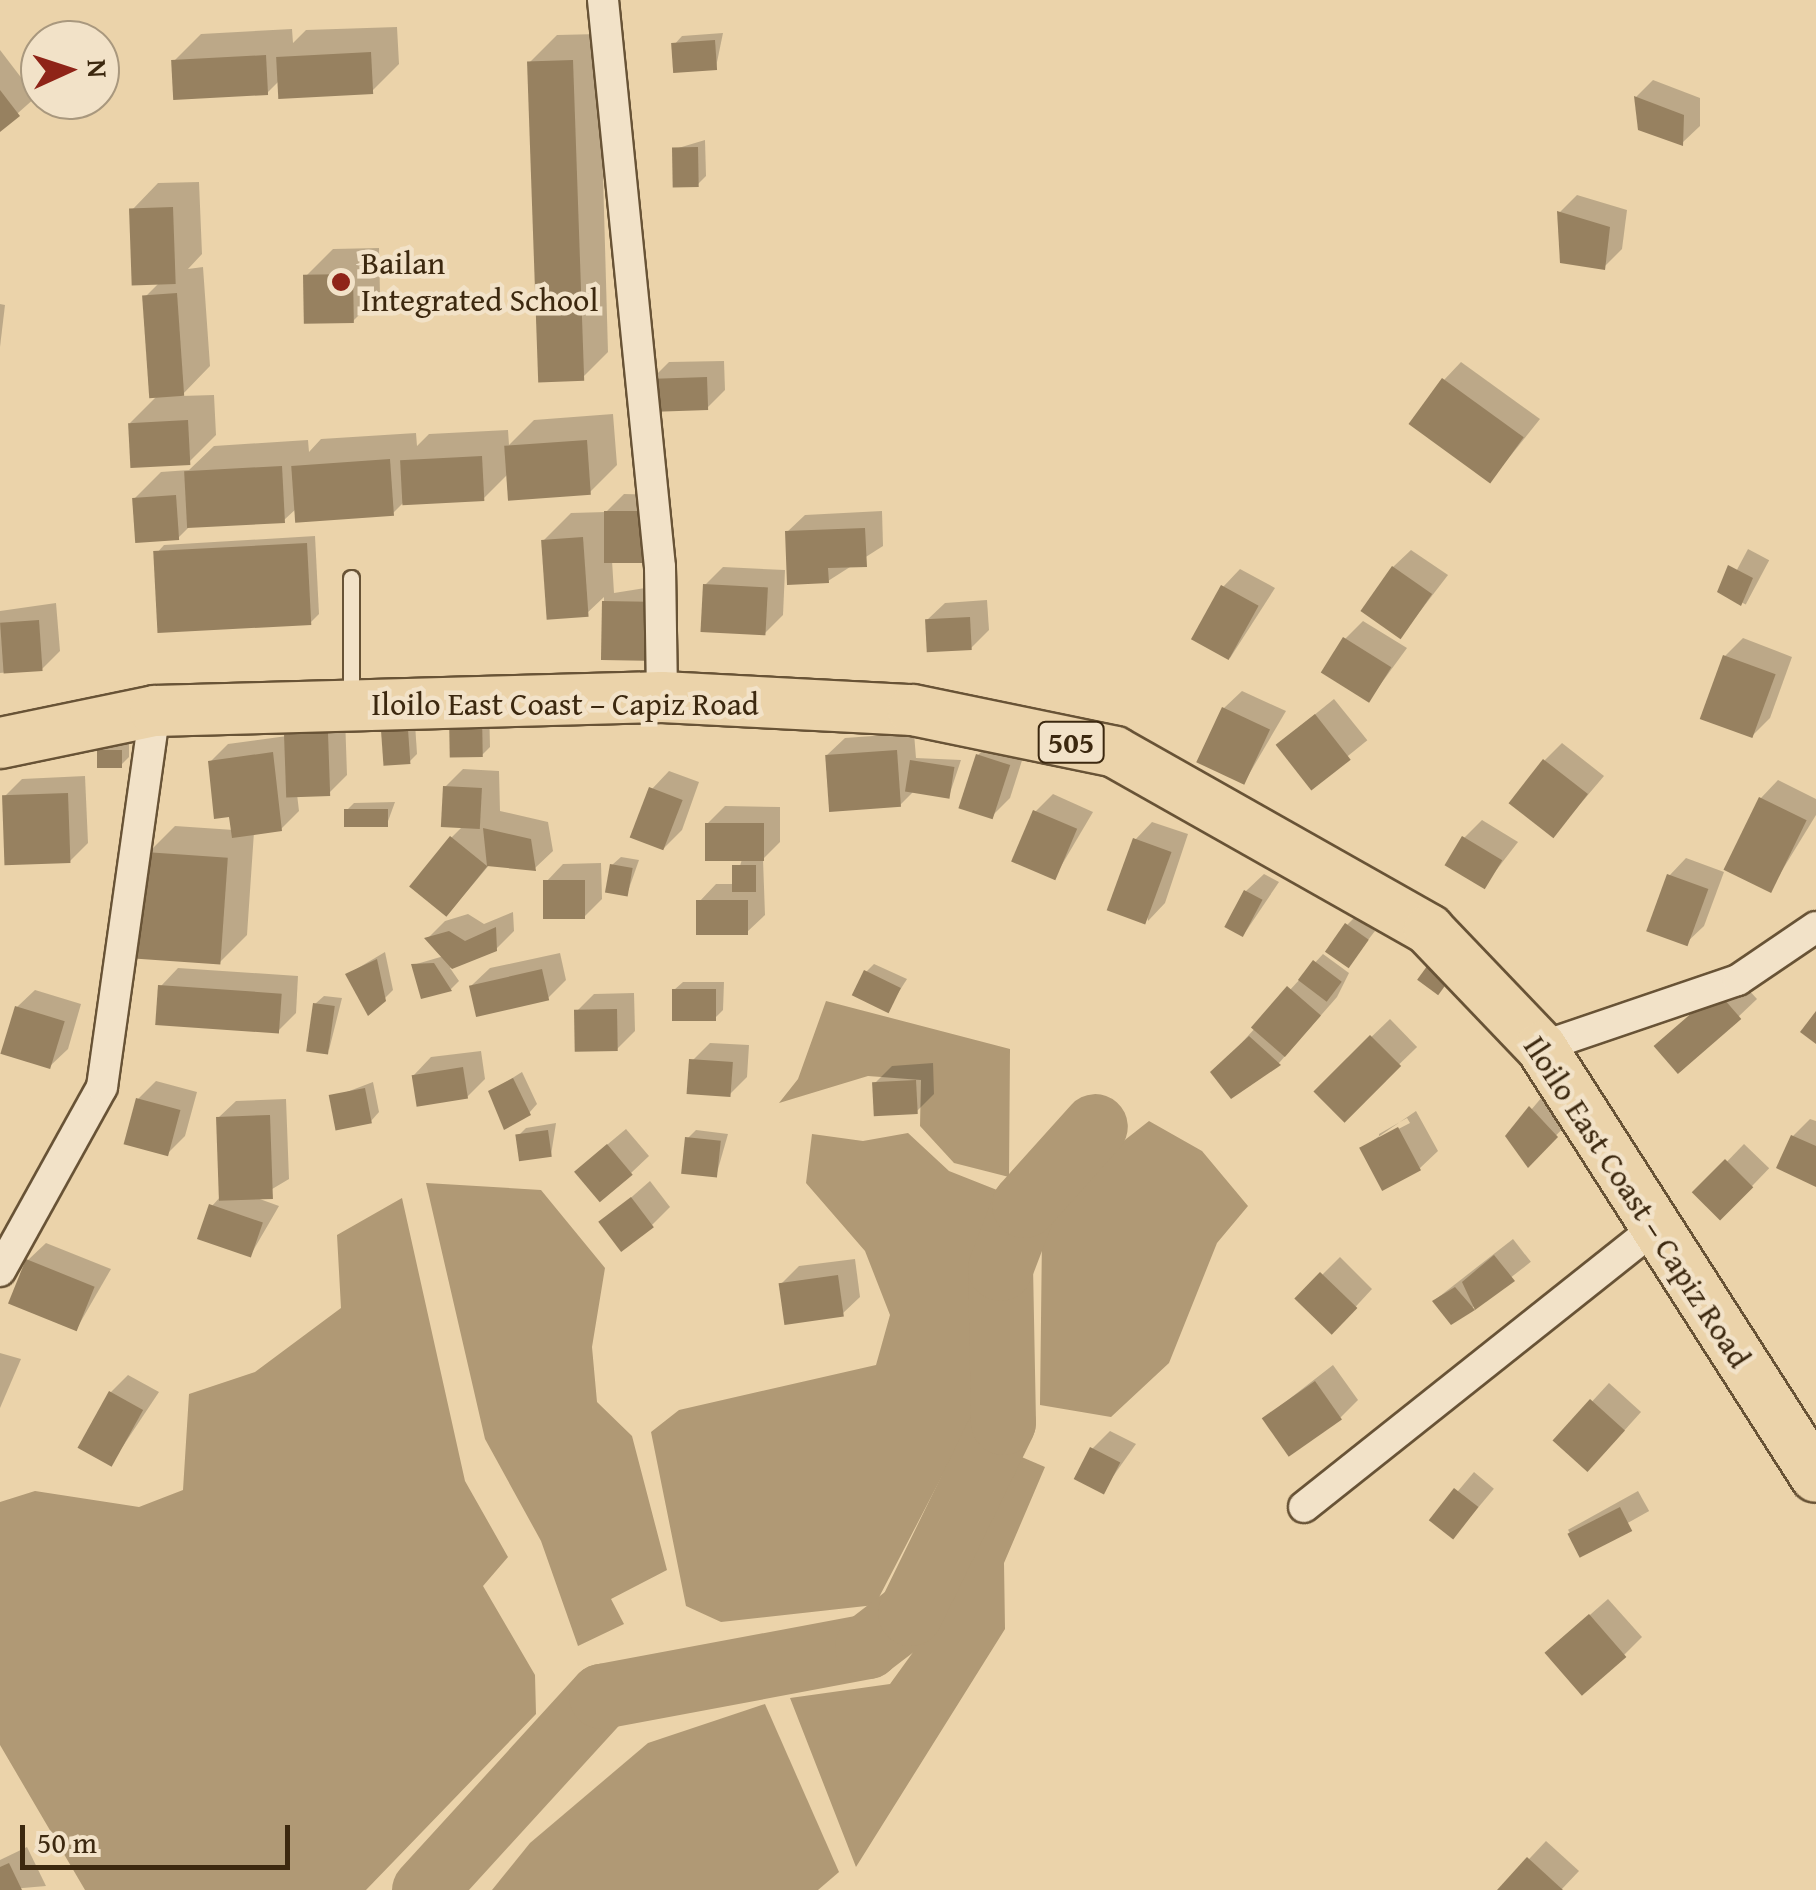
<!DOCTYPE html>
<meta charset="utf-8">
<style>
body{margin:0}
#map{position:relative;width:1816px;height:1890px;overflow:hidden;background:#ebd3aa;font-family:"Gentium Book Plus",serif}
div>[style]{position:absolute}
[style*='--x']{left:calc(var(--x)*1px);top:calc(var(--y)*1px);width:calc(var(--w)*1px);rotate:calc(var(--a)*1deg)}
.water>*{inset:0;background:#b09975}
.shadow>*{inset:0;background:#0003;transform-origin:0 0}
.river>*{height:65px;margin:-32.5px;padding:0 32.5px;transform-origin:32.5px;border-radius:32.5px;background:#b09975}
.building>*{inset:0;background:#978160;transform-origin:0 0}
.roads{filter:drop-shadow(2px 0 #685336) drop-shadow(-2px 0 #685336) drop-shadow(0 2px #685336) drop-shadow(0 -2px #685336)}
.lane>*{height:15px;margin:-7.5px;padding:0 7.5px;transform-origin:7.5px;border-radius:7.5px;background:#f2e2c8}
.street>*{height:30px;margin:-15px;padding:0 15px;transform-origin:15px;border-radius:15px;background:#f2e2c8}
.primary>*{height:50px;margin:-25px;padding:0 25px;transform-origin:25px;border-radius:25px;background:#ebd3aa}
.dots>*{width:28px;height:28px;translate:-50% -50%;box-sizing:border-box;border:5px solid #f2e2c8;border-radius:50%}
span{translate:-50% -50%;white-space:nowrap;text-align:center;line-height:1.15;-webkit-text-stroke:9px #f2e2c8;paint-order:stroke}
.shield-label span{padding:2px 8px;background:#f2e2c8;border:2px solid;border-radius:8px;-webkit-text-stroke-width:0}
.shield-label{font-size:30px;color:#3c280f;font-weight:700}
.poi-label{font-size:32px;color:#3c280f}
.left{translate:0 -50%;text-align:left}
.street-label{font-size:32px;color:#3c280f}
.north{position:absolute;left:20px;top:20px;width:100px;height:100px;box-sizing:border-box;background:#f2e2c8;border:2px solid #a9987e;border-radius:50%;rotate:87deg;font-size:28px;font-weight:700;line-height:40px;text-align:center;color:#3c280f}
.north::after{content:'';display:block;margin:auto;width:35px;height:45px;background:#8f2418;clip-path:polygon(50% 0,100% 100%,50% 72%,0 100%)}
.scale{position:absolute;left:20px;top:1825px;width:270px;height:45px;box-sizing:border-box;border:5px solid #3c280f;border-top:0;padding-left:12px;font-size:30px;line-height:35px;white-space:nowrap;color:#3c280f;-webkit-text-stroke:8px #f2e2c8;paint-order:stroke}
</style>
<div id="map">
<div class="water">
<div style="clip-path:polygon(826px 1001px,1010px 1049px,1009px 1177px,954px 1163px,920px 1126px,921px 1080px,868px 1076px,779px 1103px,798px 1079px)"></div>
<div style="clip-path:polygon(1149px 1121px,1202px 1151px,1248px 1206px,1217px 1243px,1169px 1363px,1111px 1417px,1040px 1405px,1042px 1235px,1079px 1176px)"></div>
<div style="clip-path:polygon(908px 1133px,949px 1171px,997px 1190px,973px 1286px,980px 1425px,942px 1476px,875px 1605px,721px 1622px,686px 1606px,651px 1432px,679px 1410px,876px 1365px,890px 1315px,865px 1251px,806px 1183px,812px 1134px,863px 1141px)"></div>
<div style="clip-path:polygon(426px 1183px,541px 1190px,605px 1268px,592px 1347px,597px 1402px,632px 1436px,667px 1570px,611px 1599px,624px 1624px,578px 1646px,541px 1541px,485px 1439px)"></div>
<div style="clip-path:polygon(402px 1198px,465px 1481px,508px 1557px,483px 1586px,535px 1675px,536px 1714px,366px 1890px,85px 1890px,0 1745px,0 1502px,35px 1491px,139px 1507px,183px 1490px,189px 1394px,255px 1372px,341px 1308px,337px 1235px)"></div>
<div style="clip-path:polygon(1017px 1455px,1045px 1467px,1004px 1563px,1005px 1629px,856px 1867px,790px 1698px,890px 1684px,945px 1608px)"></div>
<div style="clip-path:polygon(765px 1704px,839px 1872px,818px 1890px,492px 1890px,530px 1843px,648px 1743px)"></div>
</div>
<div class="shadow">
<div style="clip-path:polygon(397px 27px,399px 64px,372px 91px,280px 80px,267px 93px,174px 61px,201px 34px,292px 29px,293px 43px,306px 30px)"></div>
<div style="clip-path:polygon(723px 33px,716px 67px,674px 45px,682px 36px)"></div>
<div style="clip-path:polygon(599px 34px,608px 352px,581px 379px,530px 62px,557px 35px)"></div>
<div style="clip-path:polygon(0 50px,36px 97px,0 129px)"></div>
<div style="clip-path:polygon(1653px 80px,1700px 98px,1700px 126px,1682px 143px,1636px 97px)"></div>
<div style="clip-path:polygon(705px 140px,706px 176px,698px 184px,675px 149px)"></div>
<div style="clip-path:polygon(199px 182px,202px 254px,188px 269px,203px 267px,210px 366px,181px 396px,214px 395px,216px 435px,189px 462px,130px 423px,158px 395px,145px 297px,160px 282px,132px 210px,158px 183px)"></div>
<div style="clip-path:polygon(1577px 195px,1627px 210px,1622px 249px,1604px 267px,1560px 212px)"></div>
<div style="clip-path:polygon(379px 248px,380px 294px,353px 321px,306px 276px,333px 249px)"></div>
<div style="clip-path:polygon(0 304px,5px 305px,0 347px)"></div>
<div style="clip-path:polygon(724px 361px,725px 390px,707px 408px,651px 380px,669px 362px)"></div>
<div style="clip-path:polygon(1461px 362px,1540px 419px,1491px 480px,1444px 380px)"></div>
<div style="clip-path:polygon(613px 414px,617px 465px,590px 492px,508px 474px,483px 499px,403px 503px,393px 513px,297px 508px,284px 520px,190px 526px,178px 538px,134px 499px,161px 472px,189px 470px,214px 446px,308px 440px,309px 452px,321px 439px,416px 433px,417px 446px,429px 434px,508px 430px,509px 445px,534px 420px)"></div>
<div style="clip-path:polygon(624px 494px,661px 495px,660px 543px,643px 561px,612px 560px,614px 593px,664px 585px,604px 657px,604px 597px,586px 614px,544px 540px,571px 513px,606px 512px)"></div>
<div style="clip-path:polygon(882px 511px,883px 546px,828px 581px,787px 532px,805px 515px)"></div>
<div style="clip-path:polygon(315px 536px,319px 614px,311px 622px,156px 554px,164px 545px)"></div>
<div style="left:1748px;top:549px;width:24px;height:50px;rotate:28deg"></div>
<div style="clip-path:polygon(1411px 550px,1448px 575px,1401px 636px,1393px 567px)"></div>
<div style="clip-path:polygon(723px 567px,785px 570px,783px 615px,765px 633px,705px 585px)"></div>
<div style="clip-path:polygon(1240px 569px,1275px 588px,1230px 658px,1223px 587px)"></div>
<div style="clip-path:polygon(987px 600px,989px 630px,971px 648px,927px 620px,945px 603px)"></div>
<div style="clip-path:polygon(56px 603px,60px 651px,42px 669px,0 673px,0 611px)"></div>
<div style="clip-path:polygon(1363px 621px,1407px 648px,1369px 700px,1345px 639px)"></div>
<div style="clip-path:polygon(1743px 638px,1792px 657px,1770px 718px,1752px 736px,1725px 656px)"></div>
<div style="clip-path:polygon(1242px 691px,1286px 711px,1245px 781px,1224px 708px)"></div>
<div style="left:1334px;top:699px;width:53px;height:72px;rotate:51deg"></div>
<div style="clip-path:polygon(489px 707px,490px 747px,482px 755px,451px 716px)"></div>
<div style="clip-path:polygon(414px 708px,417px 754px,409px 762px,391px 709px)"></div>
<div style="clip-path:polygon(345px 716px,347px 775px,329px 793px,297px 794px,299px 811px,281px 829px,254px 832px,247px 935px,220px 962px,148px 853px,175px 826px,234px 830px,210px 762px,228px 744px,287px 736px,305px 717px)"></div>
<div style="clip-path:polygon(914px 733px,916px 758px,961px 760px,949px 796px,914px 791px,900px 805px,827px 755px,845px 738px)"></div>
<div style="clip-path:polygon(996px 738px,1026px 748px,1010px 798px,992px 816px,978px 755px)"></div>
<div style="clip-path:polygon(107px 743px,129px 743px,129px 757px,121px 765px,99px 751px)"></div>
<div style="clip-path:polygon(1562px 743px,1604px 776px,1554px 835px,1545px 760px)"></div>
<div style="clip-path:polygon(463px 769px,499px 771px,500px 811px,548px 822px,553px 851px,535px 868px,490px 864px,448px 914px,451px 838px,464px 825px,445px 787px)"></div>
<div style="clip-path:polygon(669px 771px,699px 782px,682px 830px,664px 848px,652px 789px)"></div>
<div style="clip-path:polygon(85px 776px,88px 843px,70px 861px,4px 797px,22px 779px)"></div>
<div style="clip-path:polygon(1778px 780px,1816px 799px,1816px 815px,1770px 890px,1761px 798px)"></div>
<div style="clip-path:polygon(1053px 794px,1093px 812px,1054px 878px,1035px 812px)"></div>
<div style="clip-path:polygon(395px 802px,387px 824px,346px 811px,354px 803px)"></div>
<div style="clip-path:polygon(725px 806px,780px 807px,780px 842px,763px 859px,765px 915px,747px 932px,699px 902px,716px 884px,735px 884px,742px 859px,707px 824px)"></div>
<div style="clip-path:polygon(1482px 820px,1518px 842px,1484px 886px,1464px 838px)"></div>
<div style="clip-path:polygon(1152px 822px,1188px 834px,1165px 903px,1148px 921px,1135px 840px)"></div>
<div style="clip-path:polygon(621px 857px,639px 860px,627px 894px,612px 865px)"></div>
<div style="clip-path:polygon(1686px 858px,1724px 872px,1704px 926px,1686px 943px,1669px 876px)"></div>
<div style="clip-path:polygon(601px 863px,602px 899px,584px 917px,546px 882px,563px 864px)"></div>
<div style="clip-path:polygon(1264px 874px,1279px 882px,1244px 934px,1246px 891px)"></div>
<div style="clip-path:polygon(513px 912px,514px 931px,496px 949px,450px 968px,459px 981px,451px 989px,423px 996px,413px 965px,444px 956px,428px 938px,445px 921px,468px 914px,484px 924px)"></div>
<div style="clip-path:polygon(1355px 917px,1375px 931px,1348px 966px,1347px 925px)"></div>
<div style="clip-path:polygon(385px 952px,393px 990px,384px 999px,348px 974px)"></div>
<div style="clip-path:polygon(560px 953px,566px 980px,548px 998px,472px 985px,490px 968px)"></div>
<div style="clip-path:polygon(1323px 954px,1349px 973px,1337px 997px,1279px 1063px,1231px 1095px,1214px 1073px)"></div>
<div style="clip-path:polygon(874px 964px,907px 979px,888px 1009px,866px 972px)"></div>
<div style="clip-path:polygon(178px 968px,298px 976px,296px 1013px,278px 1031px,161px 986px)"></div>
<div style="clip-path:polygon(1736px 976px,1757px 999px,1680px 1072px)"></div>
<div style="clip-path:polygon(683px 982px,724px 982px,723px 1010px,715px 1018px,674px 990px)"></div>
<div style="clip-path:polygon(35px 990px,81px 1004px,68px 1049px,50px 1066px,17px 1007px)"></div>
<div style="clip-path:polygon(634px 993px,635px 1031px,617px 1049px,577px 1011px,594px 994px)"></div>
<div style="clip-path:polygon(324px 996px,342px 998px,329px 1050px,315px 1004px)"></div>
<div style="left:1390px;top:1019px;width:39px;height:103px;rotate:46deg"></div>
<div style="clip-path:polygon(710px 1043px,749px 1045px,747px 1077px,730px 1094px,692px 1061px)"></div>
<div style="clip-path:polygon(481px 1051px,485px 1079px,467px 1097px,414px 1075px,431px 1057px)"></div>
<div style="clip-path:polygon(933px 1063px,934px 1094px,916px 1112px,875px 1083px,892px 1066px)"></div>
<div style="clip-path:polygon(522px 1072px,537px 1104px,529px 1113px,490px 1092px)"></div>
<div style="clip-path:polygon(156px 1081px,197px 1092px,185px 1136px,167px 1154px,138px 1099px)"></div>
<div style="clip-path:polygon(373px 1082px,379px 1112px,371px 1121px,331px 1098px)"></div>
<div style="clip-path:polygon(1548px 1090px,1574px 1117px,1528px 1164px,1509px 1136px)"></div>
<div style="clip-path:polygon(286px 1099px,289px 1179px,257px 1198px,279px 1206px,250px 1256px,212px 1206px,221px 1196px,218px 1118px,236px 1101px)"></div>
<div style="clip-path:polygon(evenodd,1416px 1111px,1438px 1151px,1420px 1168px,1362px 1148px,1416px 1111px,1407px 1118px,1410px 1123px,1379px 1139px,1379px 1134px,1407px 1118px)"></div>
<div style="clip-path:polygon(1810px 1119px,1816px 1121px,1816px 1184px,1793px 1136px)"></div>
<div style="clip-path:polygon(556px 1123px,551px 1155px,518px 1136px,526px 1128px)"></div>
<div style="clip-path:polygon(626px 1129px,649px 1156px,631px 1173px,596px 1154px)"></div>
<div style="clip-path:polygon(696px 1130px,728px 1134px,716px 1176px,688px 1138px)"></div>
<div style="left:1744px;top:1144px;width:35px;height:69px;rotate:44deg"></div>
<div style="clip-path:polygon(650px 1181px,670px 1207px,652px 1225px,602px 1223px)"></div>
<div style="left:1513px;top:1239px;width:29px;height:99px;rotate:52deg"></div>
<div style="clip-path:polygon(46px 1243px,111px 1269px,77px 1328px,28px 1260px)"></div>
<div style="clip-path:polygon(1340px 1257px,1372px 1289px,1348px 1315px,1298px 1299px)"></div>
<div style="clip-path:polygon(855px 1259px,860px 1297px,842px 1314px,781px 1284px,799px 1266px)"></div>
<div style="clip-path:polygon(0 1353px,21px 1359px,0 1408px)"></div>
<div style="clip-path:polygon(1333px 1365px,1358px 1400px,1340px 1418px,1265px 1418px)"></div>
<div style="clip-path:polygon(128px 1375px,159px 1392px,111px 1464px,111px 1392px)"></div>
<div style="clip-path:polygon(1609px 1383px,1641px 1412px,1605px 1452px,1556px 1441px)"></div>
<div style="clip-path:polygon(1110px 1431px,1136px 1444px,1104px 1489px,1092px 1449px)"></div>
<div style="left:1474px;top:1472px;width:26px;height:63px;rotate:40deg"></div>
<div style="left:1638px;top:1491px;width:23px;height:80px;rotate:61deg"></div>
<div style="clip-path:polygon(1608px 1599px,1642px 1637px,1624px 1655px,1566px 1636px)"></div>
<div style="clip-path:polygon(1546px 1841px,1579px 1871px,1561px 1890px,1500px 1890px)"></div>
<div style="clip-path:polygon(27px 1847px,46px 1886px,0 1890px,0 1860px)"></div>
</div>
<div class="river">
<div style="--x:424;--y:1890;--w:263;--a:-47.6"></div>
<div style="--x:601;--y:1696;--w:271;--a:-10.6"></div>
<div style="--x:867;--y:1646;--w:54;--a:-37.5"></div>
<div style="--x:910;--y:1613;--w:212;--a:-64"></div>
<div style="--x:1003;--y:1422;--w:154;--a:-91.1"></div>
<div style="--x:1000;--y:1268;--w:67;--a:-69.1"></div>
<div style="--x:1024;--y:1205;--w:106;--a:-48.1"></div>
</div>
<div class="building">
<div style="left:715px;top:40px;width:30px;height:44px;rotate:86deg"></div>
<div style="left:371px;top:52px;width:42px;height:95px;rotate:87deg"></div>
<div style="left:266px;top:55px;width:40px;height:95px;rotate:87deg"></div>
<div style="left:573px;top:60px;width:321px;height:46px;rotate:88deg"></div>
<div style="clip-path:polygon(0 90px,20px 116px,0 132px)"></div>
<div style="clip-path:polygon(1634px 96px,1684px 115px,1683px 146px,1638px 130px)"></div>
<div style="left:698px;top:147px;width:40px;height:26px;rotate:89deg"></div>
<div style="left:173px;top:207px;width:77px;height:44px;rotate:88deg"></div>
<div style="clip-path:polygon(1557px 211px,1610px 227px,1605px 270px,1560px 263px)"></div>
<div style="left:353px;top:274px;width:49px;height:50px;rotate:89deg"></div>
<div style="left:177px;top:293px;width:103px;height:35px;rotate:86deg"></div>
<div style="left:707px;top:377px;width:33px;height:59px;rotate:88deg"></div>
<div style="left:1442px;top:378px;width:101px;height:57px;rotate:36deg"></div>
<div style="left:188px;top:420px;width:45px;height:60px;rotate:87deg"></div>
<div style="left:587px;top:440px;width:55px;height:83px;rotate:86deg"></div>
<div style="left:482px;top:456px;width:45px;height:82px;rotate:87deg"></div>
<div style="left:390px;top:459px;width:57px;height:99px;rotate:86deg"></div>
<div style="left:282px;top:466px;width:57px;height:98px;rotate:87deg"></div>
<div style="left:176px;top:495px;width:45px;height:44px;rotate:86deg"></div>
<div style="left:604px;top:511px;width:41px;height:52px"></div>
<div style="clip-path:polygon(865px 528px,867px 567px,828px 568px,829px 583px,787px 585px,785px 531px)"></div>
<div style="left:583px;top:537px;width:80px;height:42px;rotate:86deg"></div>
<div style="left:307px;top:543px;width:82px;height:154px;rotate:87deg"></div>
<div style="clip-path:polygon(1728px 565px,1753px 578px,1741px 606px,1717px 592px)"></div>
<div style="left:1392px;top:566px;width:49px;height:55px;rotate:35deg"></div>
<div style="left:703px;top:584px;width:65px;height:48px;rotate:3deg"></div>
<div style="left:1221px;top:585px;width:43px;height:62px;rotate:29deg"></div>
<div style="left:602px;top:601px;width:45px;height:59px;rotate:1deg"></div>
<div style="left:970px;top:617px;width:33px;height:45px;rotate:87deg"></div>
<div style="left:39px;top:620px;width:51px;height:39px;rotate:86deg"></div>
<div style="left:1343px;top:637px;width:57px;height:42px;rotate:32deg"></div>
<div style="left:1723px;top:655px;width:56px;height:68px;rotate:20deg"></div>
<div style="left:1222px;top:707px;width:53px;height:61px;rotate:25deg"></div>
<div style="left:482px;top:714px;width:43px;height:33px;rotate:89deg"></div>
<div style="left:1315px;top:714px;width:58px;height:50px;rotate:52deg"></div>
<div style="left:407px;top:715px;width:49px;height:27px;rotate:86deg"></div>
<div style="left:328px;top:733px;width:63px;height:44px;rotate:88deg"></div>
<div style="left:97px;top:750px;width:25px;height:18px"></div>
<div style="left:897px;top:750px;width:57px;height:72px;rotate:86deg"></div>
<div style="clip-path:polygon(273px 752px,282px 831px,232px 838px,229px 817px,214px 819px,208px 761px)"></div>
<div style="left:976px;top:754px;width:36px;height:57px;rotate:18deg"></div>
<div style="left:1543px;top:759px;width:57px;height:56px;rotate:38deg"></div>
<div style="left:910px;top:760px;width:45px;height:32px;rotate:9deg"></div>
<div style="left:443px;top:786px;width:39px;height:41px;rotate:3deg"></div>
<div style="left:649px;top:787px;width:36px;height:54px;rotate:21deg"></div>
<div style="left:68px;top:793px;width:70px;height:66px;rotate:88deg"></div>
<div style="left:1759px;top:797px;width:53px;height:81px;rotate:26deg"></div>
<div style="left:388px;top:809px;width:18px;height:44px;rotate:90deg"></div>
<div style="left:1033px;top:810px;width:48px;height:56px;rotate:23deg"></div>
<div style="left:705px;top:823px;width:59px;height:38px"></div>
<div style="clip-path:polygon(483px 828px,531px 839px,536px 871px,487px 866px)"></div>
<div style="left:450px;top:836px;width:48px;height:65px;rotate:39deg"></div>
<div style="left:1462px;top:836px;width:47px;height:34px;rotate:31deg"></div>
<div style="left:1133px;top:838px;width:41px;height:77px;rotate:20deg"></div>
<div style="left:145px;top:852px;width:83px;height:107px;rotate:4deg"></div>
<div style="left:610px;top:864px;width:23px;height:29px;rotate:10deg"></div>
<div style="left:732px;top:865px;width:24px;height:27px"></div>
<div style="left:1667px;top:874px;width:44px;height:61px;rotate:20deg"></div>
<div style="left:585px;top:880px;width:39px;height:42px;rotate:90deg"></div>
<div style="left:1244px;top:890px;width:21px;height:42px;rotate:28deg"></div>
<div style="left:748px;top:900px;width:35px;height:52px;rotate:90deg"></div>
<div style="left:1345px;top:923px;width:29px;height:35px;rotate:35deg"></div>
<div style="clip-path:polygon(496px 927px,497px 951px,452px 969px,424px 938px,449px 931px,465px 941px)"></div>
<div style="left:1433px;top:958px;width:26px;height:27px;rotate:36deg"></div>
<div style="clip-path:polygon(377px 959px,386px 1001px,368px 1016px,345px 974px)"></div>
<div style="left:1313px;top:960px;width:36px;height:25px;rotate:37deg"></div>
<div style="clip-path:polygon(434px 963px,452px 991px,421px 999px,411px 964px)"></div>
<div style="left:542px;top:969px;width:32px;height:75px;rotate:77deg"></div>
<div style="left:864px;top:970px;width:41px;height:28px;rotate:26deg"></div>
<div style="left:158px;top:985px;width:124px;height:40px;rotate:4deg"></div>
<div style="left:1287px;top:986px;width:45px;height:55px;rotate:41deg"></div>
<div style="left:672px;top:989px;width:44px;height:32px"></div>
<div style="left:1717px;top:991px;width:37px;height:84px;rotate:49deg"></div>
<div style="left:313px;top:1003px;width:22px;height:49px;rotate:8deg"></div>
<div style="left:15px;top:1006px;width:52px;height:50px;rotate:17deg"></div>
<div style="left:617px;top:1009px;width:42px;height:43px;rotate:89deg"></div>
<div style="clip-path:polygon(1816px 1011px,1816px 1044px,1800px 1032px)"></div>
<div style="left:1370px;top:1035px;width:44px;height:80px;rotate:45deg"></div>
<div style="clip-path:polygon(1249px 1036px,1281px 1065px,1231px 1099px,1210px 1072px)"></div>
<div style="left:689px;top:1059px;width:44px;height:35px;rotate:4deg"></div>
<div style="left:463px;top:1067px;width:32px;height:52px;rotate:81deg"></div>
<div style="clip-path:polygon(513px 1078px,531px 1115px,504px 1130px,488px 1091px)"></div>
<div style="left:916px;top:1080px;width:34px;height:44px;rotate:87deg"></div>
<div style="left:365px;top:1088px;width:36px;height:37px;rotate:79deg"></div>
<div style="left:136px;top:1098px;width:46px;height:48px;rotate:15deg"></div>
<div style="clip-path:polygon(1529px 1106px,1558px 1137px,1528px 1168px,1505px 1136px)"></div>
<div style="left:270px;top:1115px;width:84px;height:54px;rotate:88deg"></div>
<div style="left:1398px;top:1127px;width:49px;height:44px;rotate:62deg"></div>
<div style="left:548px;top:1130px;width:27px;height:33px;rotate:82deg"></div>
<div style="clip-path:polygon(1791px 1135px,1816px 1146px,1816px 1187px,1776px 1168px)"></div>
<div style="left:685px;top:1137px;width:36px;height:37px;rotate:6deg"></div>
<div style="left:607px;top:1144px;width:40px;height:43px;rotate:50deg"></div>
<div style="left:1725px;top:1159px;width:40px;height:47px;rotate:45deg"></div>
<div style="left:631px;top:1197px;width:38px;height:41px;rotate:53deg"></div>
<div style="left:209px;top:1204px;width:57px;height:37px;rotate:19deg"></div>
<div style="clip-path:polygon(1494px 1255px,1515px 1281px,1475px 1310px,1462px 1282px)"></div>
<div style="left:26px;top:1259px;width:74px;height:48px;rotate:22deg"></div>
<div style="left:1320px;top:1272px;width:52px;height:37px;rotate:44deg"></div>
<div style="left:838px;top:1275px;width:42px;height:60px;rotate:82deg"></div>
<div style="clip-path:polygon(1455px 1287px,1475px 1310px,1451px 1325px,1432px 1301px)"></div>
<div style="left:1315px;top:1381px;width:47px;height:65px;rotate:55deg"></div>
<div style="left:109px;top:1391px;width:39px;height:65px;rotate:29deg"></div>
<div style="left:1590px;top:1399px;width:47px;height:56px;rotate:42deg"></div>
<div style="left:1090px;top:1447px;width:34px;height:36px;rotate:27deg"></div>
<div style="left:1454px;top:1488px;width:31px;height:41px;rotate:38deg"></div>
<div style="left:1620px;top:1507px;width:27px;height:59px;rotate:63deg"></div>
<div style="left:1589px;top:1614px;width:57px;height:59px;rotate:49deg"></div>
<div style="clip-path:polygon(1527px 1857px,1563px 1890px,1497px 1890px)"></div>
<div style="clip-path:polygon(9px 1863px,22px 1890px,0 1890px,0 1867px)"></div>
</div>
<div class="roads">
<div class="lane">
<div style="--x:351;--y:578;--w:121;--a:90"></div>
</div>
<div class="street">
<div style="--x:603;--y:0;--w:570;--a:84.26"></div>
<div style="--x:660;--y:567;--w:130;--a:89.1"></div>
<div style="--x:1541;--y:1047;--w:208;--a:-18.8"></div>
<div style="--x:1738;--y:980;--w:94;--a:-34.2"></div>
<div style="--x:0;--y:1271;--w:210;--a:-61"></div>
<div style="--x:102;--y:1087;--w:380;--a:-82"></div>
<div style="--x:1304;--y:1507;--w:450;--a:-38.5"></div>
</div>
<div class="primary">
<div style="--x:0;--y:743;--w:158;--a:-11.7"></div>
<div style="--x:155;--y:711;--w:507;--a:-1.58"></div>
<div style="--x:662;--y:697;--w:251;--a:3"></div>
<div style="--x:913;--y:710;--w:206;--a:11.7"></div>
<div style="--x:1115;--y:752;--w:361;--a:29.5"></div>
<div style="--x:1429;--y:930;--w:162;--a:46.3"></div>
<div style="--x:1541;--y:1047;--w:510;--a:57.4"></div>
</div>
</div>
<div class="dots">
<div style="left:341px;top:282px;background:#8f2418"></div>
</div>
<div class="shield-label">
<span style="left:1071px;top:742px">505</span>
</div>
<div class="poi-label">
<span class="left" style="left:361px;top:282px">Bailan<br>Integrated School</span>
</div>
<div class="street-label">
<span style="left:565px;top:704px">Iloilo East Coast – Capiz Road</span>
<span style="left:1637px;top:1202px;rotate:57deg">Iloilo East Coast – Capiz Road</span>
</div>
<div class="north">N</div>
<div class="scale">50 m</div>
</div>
